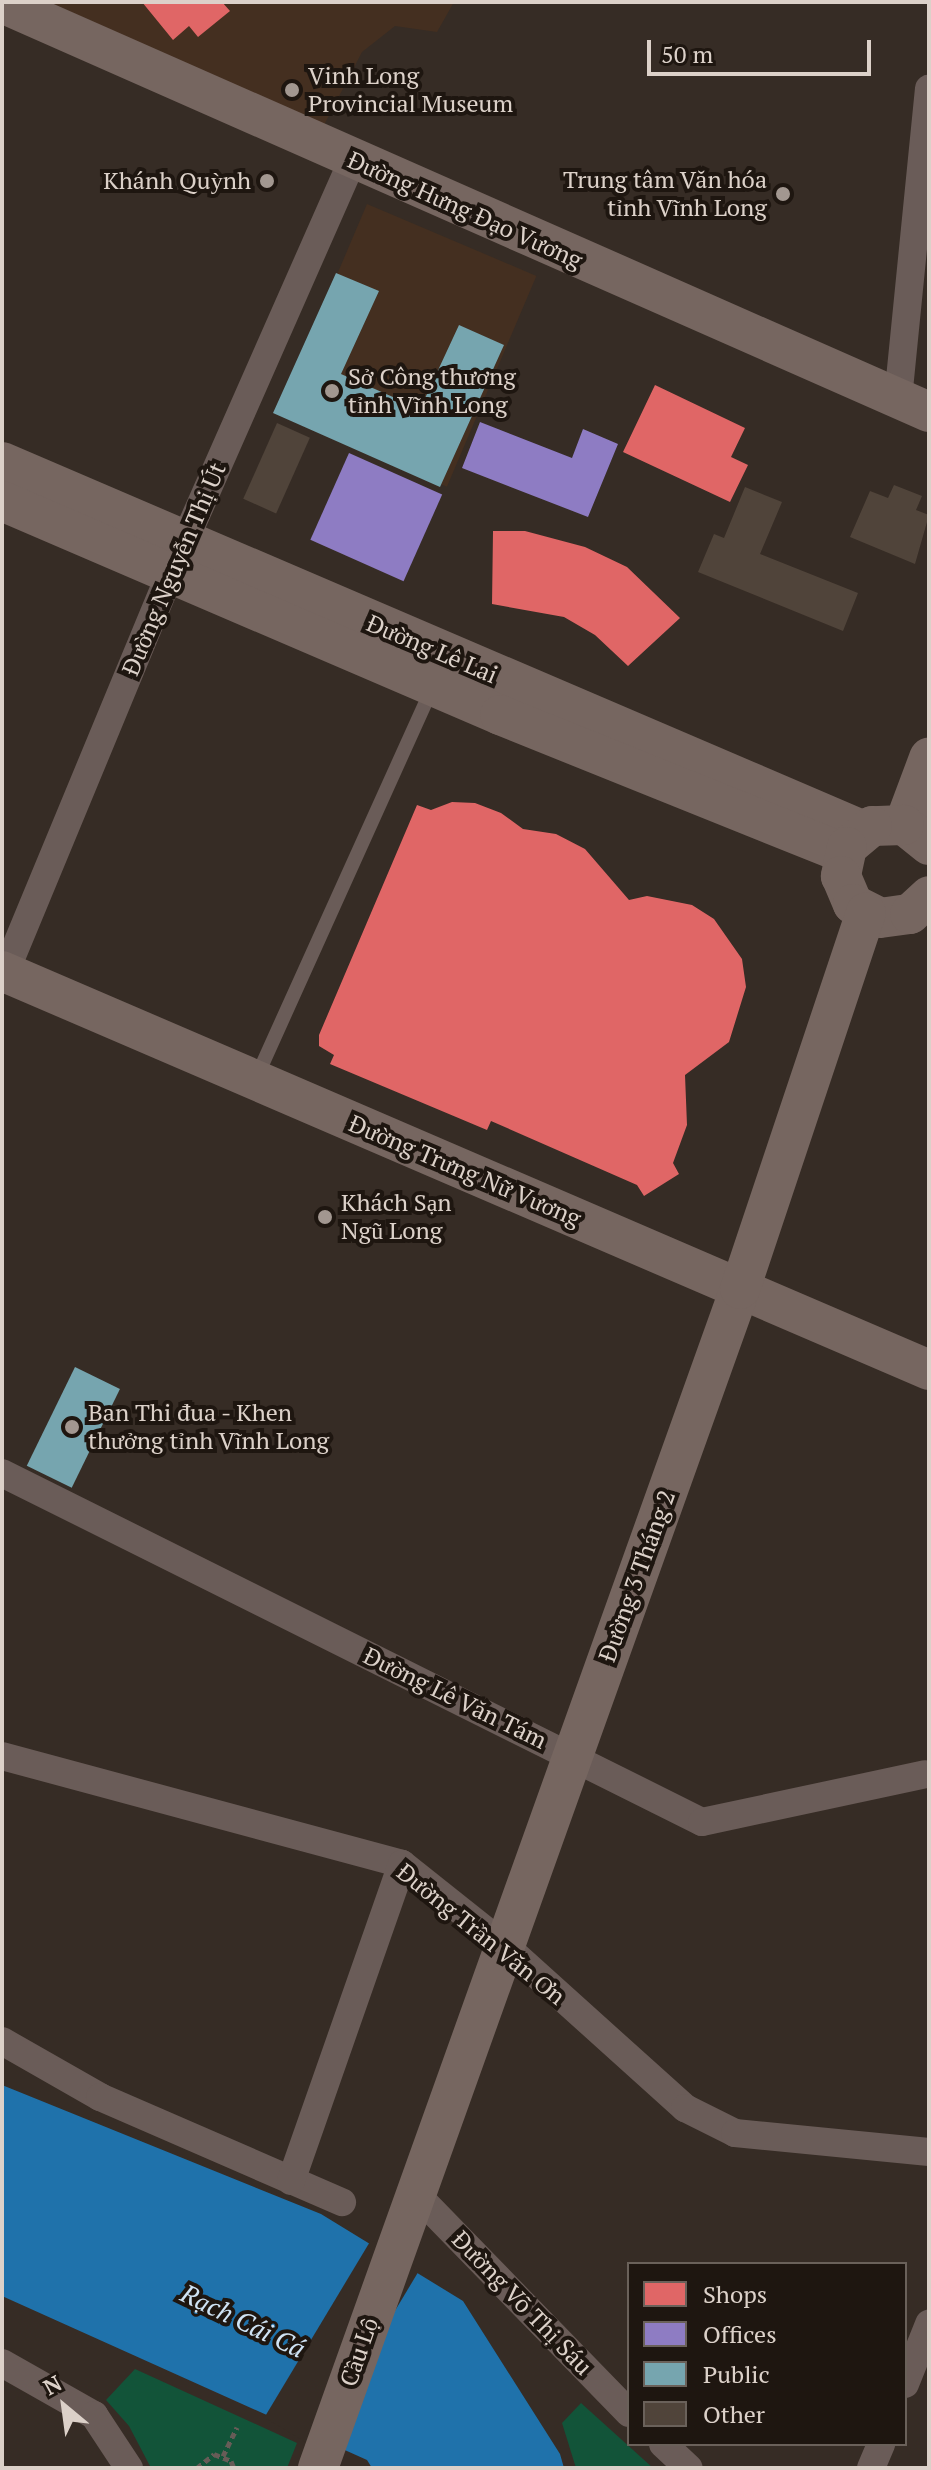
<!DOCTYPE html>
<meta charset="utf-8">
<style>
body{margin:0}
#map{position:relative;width:931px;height:2470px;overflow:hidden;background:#362c25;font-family:"PT Serif",serif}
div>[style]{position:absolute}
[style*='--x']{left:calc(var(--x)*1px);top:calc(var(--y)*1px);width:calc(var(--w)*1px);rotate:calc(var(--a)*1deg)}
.built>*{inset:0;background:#442f20;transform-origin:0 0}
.green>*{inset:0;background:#125439}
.water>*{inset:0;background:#1f72ab}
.pier>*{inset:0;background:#362c25;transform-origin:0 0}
.shops>*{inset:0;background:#e06666}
.offices>*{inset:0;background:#8e7cc3;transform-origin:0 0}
.public>*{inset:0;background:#76a5af;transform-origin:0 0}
.building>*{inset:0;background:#50443a;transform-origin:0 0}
.path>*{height:5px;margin-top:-2.5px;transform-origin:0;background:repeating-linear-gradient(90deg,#665c57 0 6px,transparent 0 10px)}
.lane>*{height:14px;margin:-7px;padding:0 7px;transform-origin:7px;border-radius:7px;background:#6a5c58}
.street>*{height:28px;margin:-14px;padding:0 14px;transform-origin:14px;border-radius:14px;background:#6a5c58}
.secondary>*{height:40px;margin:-20px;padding:0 20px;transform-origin:20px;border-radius:20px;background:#766660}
.dots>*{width:22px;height:22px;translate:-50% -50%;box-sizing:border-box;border:4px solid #1e1610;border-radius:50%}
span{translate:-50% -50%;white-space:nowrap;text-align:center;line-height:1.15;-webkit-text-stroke:8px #1e1610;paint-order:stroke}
.poi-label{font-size:24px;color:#dcd1c9}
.left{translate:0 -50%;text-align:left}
.right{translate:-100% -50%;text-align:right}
.street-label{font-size:24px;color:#dcd1c9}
.water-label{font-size:26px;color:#cfe3f4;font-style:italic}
.frame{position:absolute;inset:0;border:4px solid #dcd1c9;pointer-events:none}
.legend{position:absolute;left:627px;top:2262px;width:280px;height:184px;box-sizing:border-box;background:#1e1610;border:2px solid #6a615a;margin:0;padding:10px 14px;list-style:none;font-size:24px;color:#dcd1c9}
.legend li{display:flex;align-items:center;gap:16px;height:40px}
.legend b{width:40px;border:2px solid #6a615a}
.north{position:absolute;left:24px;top:2366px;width:80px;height:80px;-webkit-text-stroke:6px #1e1610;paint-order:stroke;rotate:331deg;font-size:22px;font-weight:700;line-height:32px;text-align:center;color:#dcd1c9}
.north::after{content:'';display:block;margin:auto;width:28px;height:36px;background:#dcd1c9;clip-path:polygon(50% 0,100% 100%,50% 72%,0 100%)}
.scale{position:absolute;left:647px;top:40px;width:224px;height:36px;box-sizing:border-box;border:4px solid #dcd1c9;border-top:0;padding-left:10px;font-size:24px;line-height:28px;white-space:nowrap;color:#dcd1c9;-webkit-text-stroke:6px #1e1610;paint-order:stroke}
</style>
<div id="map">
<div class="built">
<div style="clip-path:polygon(49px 2px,454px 2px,437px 32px,395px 26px,362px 52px,323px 127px)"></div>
<div style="left:367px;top:204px;width:184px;height:229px;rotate:23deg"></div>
</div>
<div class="green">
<div style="clip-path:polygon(135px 2369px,297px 2443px,287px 2468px,151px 2468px,129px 2426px,106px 2400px)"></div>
<div style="clip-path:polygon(581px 2403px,653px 2468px,576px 2468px,562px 2423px)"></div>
</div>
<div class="water">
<div style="clip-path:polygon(2px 2085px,321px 2214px,463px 2301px,560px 2454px,564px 2468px,372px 2468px,367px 2460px,2px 2296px)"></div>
</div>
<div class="pier">
<div style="left:371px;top:2240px;width:57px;height:207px;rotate:31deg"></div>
</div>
<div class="shops">
<div style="clip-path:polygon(142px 2px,222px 2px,230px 11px,198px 37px,189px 26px,173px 40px)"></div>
<div style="clip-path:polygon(655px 385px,745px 428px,731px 457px,748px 465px,730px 502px,623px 452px)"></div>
<div style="clip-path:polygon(493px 531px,525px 531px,585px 547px,627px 567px,680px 618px,628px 666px,595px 635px,564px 617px,492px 604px)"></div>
<div style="clip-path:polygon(452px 802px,475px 803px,501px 813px,523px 829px,556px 834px,585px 849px,629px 900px,647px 896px,692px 905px,714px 919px,742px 959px,746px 987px,729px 1042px,685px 1075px,687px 1125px,673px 1163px,679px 1174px,644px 1196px,637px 1185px,491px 1121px,487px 1130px,330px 1064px,334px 1055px,319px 1046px,319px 1035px,417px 805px,431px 810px)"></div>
</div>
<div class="offices">
<div style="clip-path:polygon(480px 422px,572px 458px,583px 429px,618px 444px,588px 517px,462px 468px)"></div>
<div style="left:349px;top:453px;width:102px;height:95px;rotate:24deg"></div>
</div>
<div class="public">
<div style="clip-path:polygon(336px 273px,379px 291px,341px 374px,420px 409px,459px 325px,504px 345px,440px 487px,273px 413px)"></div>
<div style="left:75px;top:1367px;width:50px;height:110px;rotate:26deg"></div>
</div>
<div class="building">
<div style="left:277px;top:423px;width:36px;height:83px;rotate:24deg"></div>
<div style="clip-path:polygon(894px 485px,922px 496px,916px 510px,929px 515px,915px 564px,850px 537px,870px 491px,888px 498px)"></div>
<div style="clip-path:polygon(745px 487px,782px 502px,760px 554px,858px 593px,843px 631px,698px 572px,714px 534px,724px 538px)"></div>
</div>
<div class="path">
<div style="--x:223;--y:2456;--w:32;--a:-64"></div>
<div style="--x:197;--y:2468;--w:22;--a:-39"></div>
<div style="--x:214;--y:2454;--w:18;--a:22"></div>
<div style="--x:231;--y:2461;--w:8;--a:67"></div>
</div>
<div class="lane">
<div style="--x:257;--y:1076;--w:427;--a:-65.7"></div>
</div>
<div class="street">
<div style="--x:898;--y:399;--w:312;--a:-84.3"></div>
<div style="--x:2;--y:980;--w:439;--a:-67.5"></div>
<div style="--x:170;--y:574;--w:451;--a:-66.2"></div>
<div style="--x:2;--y:1473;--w:782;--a:26.5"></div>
<div style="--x:702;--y:1822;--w:228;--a:-12.1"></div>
<div style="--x:2;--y:1756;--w:414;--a:15.1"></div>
<div style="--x:402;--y:1864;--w:130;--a:38.5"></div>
<div style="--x:504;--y:1945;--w:244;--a:42"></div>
<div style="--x:685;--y:2108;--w:56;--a:26.6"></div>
<div style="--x:735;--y:2133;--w:195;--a:5.6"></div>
<div style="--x:2;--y:2041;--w:113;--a:29.7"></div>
<div style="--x:100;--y:2097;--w:264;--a:23.5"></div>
<div style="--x:291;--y:2181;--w:336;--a:-70.7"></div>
<div style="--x:415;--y:2193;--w:307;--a:45.8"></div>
<div style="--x:2;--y:2363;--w:106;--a:29.5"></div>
<div style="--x:94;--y:2415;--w:64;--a:56.6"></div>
<div style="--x:905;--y:2384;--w:65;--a:-68.2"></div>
<div style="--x:663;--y:2444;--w:35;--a:43"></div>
<div style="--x:871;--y:2468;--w:26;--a:-67"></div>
</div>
<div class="secondary">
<div style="--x:2;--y:3;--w:1013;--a:23.81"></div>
<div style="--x:2;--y:462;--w:938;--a:23.17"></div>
<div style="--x:2;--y:501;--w:542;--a:23.25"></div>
<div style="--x:500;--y:715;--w:372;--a:21.9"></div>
<div style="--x:904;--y:825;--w:72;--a:-69.5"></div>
<div style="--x:929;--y:845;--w:32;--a:-141"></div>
<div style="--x:904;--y:825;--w:32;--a:178"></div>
<div style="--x:872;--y:826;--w:33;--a:140"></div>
<div style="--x:847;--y:847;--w:30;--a:102"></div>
<div style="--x:841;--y:876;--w:30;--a:67"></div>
<div style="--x:853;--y:904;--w:30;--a:27"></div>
<div style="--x:880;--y:918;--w:30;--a:-8"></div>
<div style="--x:910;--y:914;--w:26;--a:-43"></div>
<div style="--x:2;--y:971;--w:1009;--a:23.29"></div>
<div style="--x:318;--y:2468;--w:1252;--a:-70.31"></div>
<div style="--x:740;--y:1289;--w:397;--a:-71.5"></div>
</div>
<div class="dots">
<div style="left:292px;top:90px;background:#a29790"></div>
<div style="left:267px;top:181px;background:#a29790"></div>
<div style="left:783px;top:194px;background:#a29790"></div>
<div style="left:332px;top:391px;background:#a29790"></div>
<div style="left:325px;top:1217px;background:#a29790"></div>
<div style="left:72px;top:1427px;background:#a29790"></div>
</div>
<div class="poi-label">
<span class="left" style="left:308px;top:90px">Vinh Long<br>Provincial Museum</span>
<span class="right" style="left:767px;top:194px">Trung tâm Văn hóa<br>tỉnh Vĩnh Long</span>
<span class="right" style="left:251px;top:181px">Khánh Quỳnh</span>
<span class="left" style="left:348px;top:391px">Sở Công thương<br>tỉnh Vĩnh Long</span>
<span class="left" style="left:341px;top:1217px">Khách Sạn<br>Ngũ Long</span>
<span class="left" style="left:88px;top:1427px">Ban Thi đua - Khen<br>thưởng tỉnh Vĩnh Long</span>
</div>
<div class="street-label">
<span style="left:465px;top:210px;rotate:24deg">Đường Hưng Đạo Vương</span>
<span style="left:174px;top:569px;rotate:-67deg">Đường Nguyễn Thị Út</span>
<span style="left:432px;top:649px;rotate:23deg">Đường Lê Lai</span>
<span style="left:465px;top:1171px;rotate:23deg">Đường Trưng Nữ Vương</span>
<span style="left:637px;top:1576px;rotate:-70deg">Đường 3 Tháng 2</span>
<span style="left:455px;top:1698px;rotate:26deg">Đường Lê Văn Tám</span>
<span style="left:481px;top:1934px;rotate:39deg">Đường Trần Văn Ơn</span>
<span style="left:522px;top:2303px;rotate:46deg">Đường Võ Thị Sáu</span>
<span style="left:359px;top:2352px;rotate:-71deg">Cầu Lộ</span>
</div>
<div class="water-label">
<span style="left:243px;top:2321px;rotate:26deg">Rạch Cái Cá</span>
</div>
<div class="frame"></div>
<ul class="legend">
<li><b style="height:22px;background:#e06666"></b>Shops</li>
<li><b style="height:22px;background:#8e7cc3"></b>Offices</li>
<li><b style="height:22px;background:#76a5af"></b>Public</li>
<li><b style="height:22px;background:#50443a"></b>Other</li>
</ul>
<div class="north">N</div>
<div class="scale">50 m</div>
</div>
